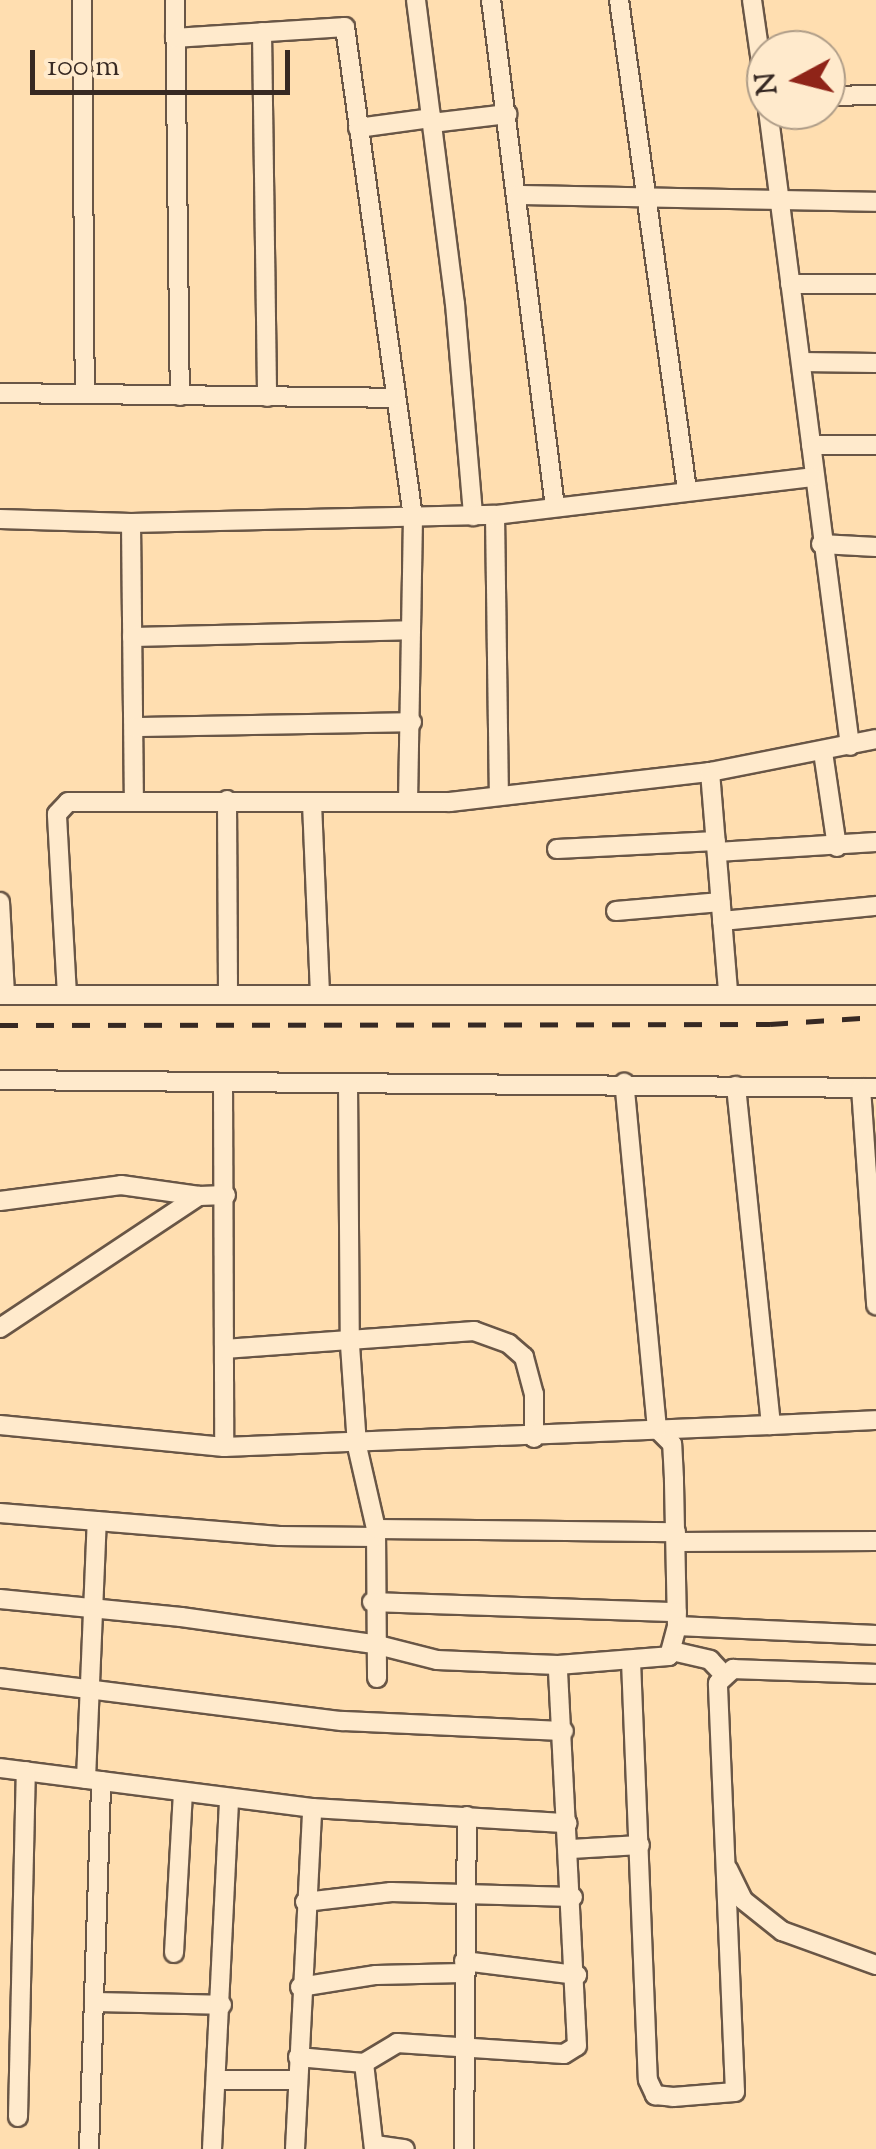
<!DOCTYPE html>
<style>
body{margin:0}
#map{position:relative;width:876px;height:2149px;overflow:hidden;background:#ffdeb0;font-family:"Sorts Mill Goudy",serif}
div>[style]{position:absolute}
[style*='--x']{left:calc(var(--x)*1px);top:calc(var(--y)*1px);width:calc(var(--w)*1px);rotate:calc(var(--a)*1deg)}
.roads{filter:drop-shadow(2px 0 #695646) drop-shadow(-2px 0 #695646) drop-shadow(0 2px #695646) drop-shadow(0 -2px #695646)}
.street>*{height:18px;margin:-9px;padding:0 9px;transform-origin:9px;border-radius:9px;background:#ffeacc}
.rail>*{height:5px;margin-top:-2.5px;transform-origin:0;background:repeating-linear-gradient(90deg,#372923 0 18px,transparent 0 36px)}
span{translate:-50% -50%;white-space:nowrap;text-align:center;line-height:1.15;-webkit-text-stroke:8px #ffeacc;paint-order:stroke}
.north{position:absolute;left:746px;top:30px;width:100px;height:100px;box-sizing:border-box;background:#ffeacc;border:2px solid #af9d88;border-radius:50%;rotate:263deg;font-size:28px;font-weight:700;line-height:40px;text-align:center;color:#372923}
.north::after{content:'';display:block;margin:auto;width:35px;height:45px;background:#8f2418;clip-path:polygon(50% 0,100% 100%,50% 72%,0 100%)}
.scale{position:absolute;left:30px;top:50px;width:260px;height:45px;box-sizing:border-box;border:5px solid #372923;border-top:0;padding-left:12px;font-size:30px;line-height:35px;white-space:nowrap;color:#372923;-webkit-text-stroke:8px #ffeacc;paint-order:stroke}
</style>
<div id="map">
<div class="roads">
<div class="street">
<div style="--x:82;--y:0;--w:394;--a:89.6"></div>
<div style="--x:175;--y:0;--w:396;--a:89.3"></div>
<div style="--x:416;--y:0;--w:306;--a:82.7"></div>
<div style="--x:455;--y:304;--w:213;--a:85.1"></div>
<div style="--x:491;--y:0;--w:511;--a:82.81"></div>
<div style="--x:619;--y:0;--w:496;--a:82.1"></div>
<div style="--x:752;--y:0;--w:98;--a:81.8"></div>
<div style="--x:262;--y:32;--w:365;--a:89.2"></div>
<div style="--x:175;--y:38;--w:170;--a:-3.7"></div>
<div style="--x:345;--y:27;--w:495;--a:82.1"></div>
<div style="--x:413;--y:517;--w:285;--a:91"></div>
<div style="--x:826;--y:96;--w:50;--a:-1.1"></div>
<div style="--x:768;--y:110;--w:641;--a:82.65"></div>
<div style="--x:432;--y:123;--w:76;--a:-6.8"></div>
<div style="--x:358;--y:128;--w:75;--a:-7.7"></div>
<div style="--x:518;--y:195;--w:358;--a:1.1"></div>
<div style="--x:790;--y:284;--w:86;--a:0"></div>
<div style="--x:801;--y:362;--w:75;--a:0.8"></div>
<div style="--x:0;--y:393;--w:394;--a:0.7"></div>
<div style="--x:811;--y:445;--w:65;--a:0"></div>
<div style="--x:495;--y:515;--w:281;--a:89.2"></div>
<div style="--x:0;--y:519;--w:131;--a:1.7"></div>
<div style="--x:131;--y:523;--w:364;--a:-1.3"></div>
<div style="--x:495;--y:515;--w:319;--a:-6.8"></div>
<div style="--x:131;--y:523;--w:278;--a:89.4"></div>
<div style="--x:821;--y:544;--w:55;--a:3.1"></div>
<div style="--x:132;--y:637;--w:279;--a:-1.4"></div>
<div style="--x:135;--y:727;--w:277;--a:-1"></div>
<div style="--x:823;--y:752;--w:96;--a:81.6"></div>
<div style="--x:710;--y:772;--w:222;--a:85.3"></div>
<div style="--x:227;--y:800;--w:194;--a:89.7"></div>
<div style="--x:312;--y:803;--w:190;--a:87.6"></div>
<div style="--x:557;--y:849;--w:159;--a:-2.9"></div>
<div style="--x:717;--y:852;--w:159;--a:-3.6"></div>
<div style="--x:0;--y:902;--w:93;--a:86.9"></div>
<div style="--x:616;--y:911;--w:105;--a:-4.9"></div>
<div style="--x:722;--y:921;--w:155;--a:-5.6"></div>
<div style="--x:0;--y:995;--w:876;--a:0"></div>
<div style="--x:67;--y:995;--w:181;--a:-93.2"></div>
<div style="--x:57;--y:814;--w:16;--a:-47"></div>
<div style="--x:68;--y:802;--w:382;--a:0"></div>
<div style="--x:450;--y:802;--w:262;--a:-6.6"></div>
<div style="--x:710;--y:772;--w:169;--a:-11.2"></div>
<div style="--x:0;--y:1080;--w:876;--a:0.52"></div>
<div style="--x:223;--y:1083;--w:364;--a:89.8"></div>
<div style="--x:348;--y:1083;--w:262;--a:89.6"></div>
<div style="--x:350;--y:1345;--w:101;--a:86"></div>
<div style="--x:357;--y:1446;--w:85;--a:77.1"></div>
<div style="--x:376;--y:1529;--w:149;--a:89.6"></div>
<div style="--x:861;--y:1088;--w:218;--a:86"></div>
<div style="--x:0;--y:1201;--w:122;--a:-7.5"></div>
<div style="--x:121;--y:1185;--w:79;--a:8"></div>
<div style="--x:0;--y:1328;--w:239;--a:-33.6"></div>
<div style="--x:199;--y:1196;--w:27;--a:-2"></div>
<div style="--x:224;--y:1349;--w:251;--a:-4.1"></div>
<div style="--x:474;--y:1331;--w:37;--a:20"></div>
<div style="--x:509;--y:1344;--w:20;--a:41"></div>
<div style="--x:524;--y:1357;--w:38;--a:75"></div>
<div style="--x:534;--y:1394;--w:44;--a:90"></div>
<div style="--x:0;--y:1425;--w:225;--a:5.6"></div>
<div style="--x:224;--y:1447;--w:547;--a:-2.3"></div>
<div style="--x:771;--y:1425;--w:341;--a:-95.9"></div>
<div style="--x:771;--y:1425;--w:105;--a:-2.7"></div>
<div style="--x:0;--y:1513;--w:280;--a:4.7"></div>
<div style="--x:279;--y:1536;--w:97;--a:0.6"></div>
<div style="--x:376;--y:1529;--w:300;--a:0.6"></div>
<div style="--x:678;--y:1542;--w:198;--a:-0.3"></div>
<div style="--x:0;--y:1599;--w:182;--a:5.7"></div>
<div style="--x:181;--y:1617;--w:195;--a:8"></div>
<div style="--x:374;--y:1644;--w:65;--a:14.3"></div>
<div style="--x:437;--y:1660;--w:121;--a:2.4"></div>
<div style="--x:558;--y:1665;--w:111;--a:-4.6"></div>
<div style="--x:669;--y:1656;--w:31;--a:-75"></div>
<div style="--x:677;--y:1626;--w:147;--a:-91.2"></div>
<div style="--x:674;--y:1479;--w:35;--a:-93"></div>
<div style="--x:672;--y:1444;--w:21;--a:-135"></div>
<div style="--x:657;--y:1429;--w:348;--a:-95.4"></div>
<div style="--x:372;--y:1602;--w:305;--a:1.9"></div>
<div style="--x:677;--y:1626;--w:199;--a:2.6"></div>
<div style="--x:672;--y:1651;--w:39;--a:13"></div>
<div style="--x:710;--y:1660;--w:18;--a:47"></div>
<div style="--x:631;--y:1661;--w:419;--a:87.7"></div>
<div style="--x:648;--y:2080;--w:17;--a:65"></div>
<div style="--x:655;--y:2095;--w:18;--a:6"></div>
<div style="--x:673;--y:2097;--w:62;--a:-4.6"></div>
<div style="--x:735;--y:2092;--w:409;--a:-92.4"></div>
<div style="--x:718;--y:1683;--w:21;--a:-43"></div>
<div style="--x:733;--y:1669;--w:143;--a:2"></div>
<div style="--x:0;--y:1678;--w:345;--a:7.2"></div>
<div style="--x:342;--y:1721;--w:222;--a:2.6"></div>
<div style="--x:0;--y:1768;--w:315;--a:7.3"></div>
<div style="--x:312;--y:1808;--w:256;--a:3.4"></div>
<div style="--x:86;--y:1779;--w:258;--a:-87.6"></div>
<div style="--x:571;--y:1849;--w:69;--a:-3.3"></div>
<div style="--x:728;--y:1869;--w:34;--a:64"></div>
<div style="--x:743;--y:1900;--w:50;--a:38.5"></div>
<div style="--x:782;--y:1931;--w:100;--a:19.9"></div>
<div style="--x:305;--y:1902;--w:87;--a:-6.6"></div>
<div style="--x:391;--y:1892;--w:182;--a:1.6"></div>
<div style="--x:174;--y:1953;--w:161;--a:-86.8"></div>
<div style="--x:464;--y:1961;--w:114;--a:7.1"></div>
<div style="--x:300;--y:1987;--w:77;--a:-9"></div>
<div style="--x:376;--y:1975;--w:87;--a:-1.3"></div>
<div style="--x:94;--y:2002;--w:128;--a:1.3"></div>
<div style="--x:298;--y:2057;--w:66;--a:5.2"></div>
<div style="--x:364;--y:2063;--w:39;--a:-31"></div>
<div style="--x:397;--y:2043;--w:167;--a:3.8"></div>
<div style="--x:564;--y:2054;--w:15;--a:-32"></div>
<div style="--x:577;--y:2046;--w:381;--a:-92.9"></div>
<div style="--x:364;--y:2063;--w:87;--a:83.4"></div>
<div style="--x:218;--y:2080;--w:80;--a:0"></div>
<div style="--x:18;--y:2117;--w:346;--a:-88.7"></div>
<div style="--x:375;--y:2145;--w:30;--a:8"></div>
<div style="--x:89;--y:2149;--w:368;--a:-88.1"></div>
<div style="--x:212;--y:2149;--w:351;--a:-87.2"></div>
<div style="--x:295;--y:2149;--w:341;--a:-87.1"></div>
<div style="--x:464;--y:2149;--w:333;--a:-89.5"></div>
</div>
</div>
<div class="rail">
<div style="--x:0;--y:1025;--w:770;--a:-0.07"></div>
<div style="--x:770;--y:1024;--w:106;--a:-3.8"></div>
</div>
<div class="north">N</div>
<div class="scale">100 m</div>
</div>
